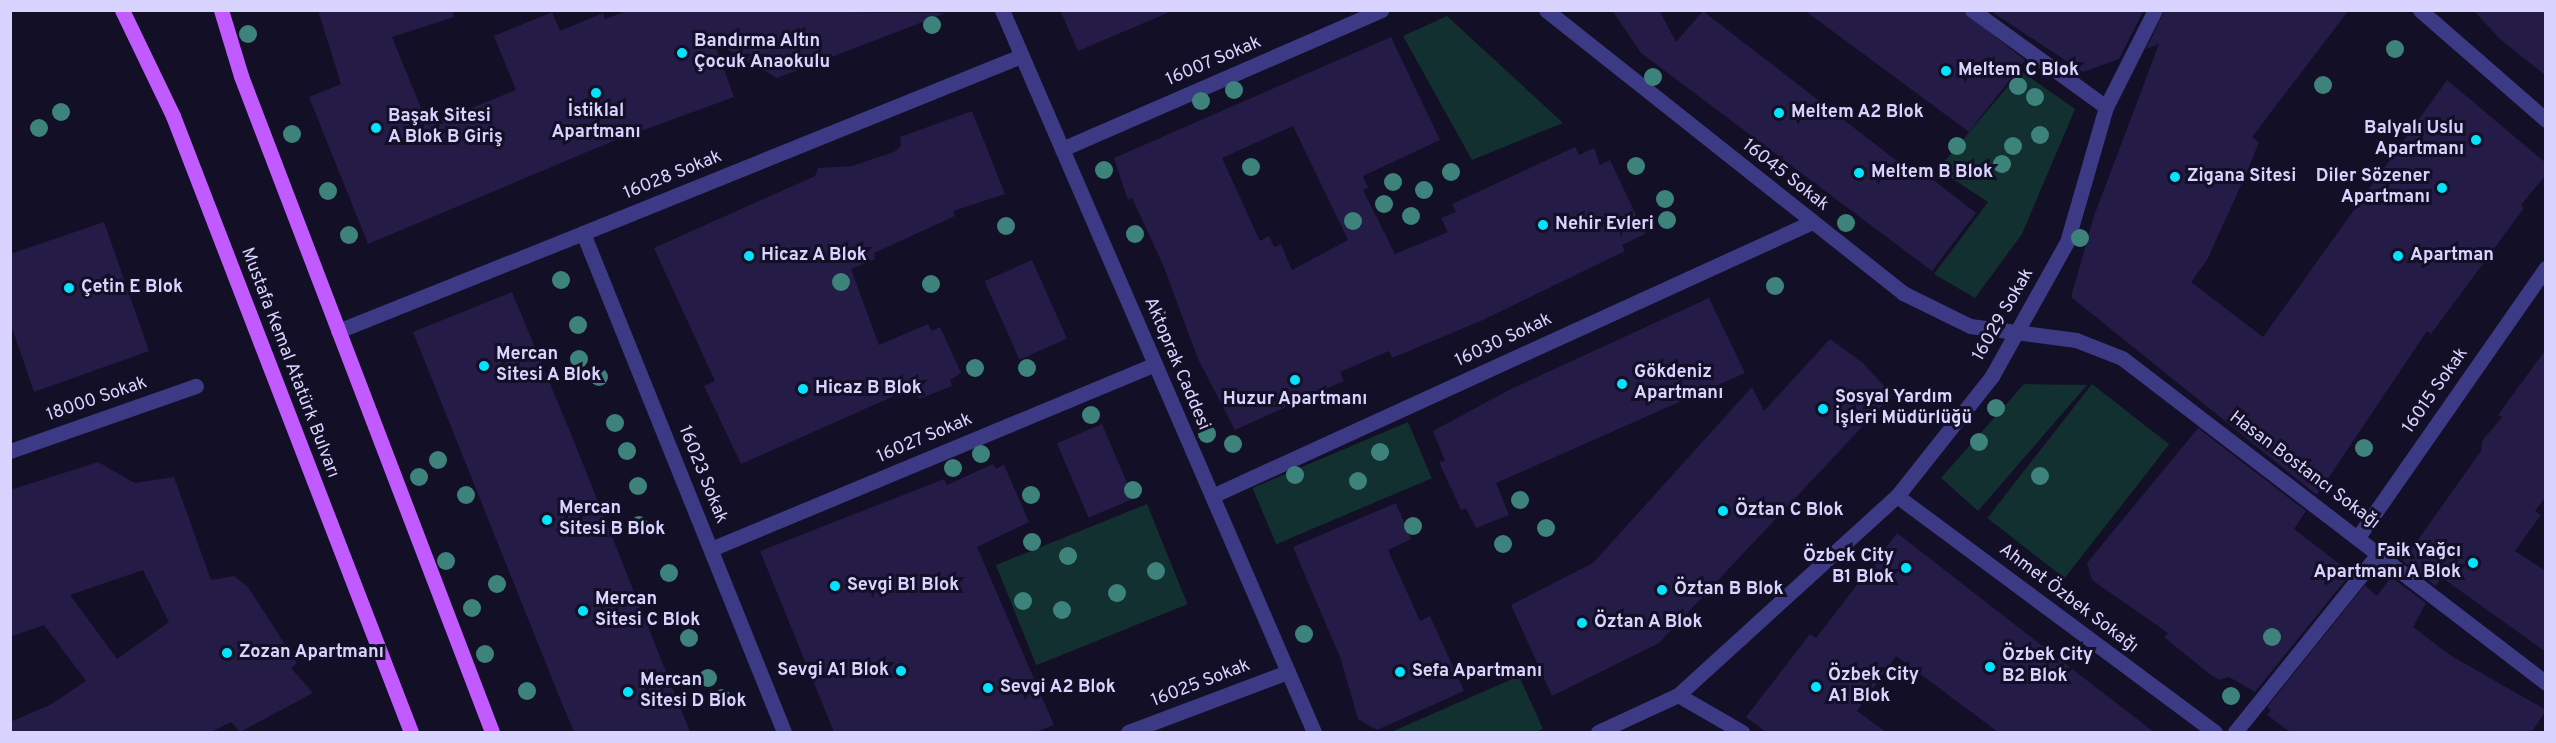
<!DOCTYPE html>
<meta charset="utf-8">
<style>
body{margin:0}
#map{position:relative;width:2556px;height:743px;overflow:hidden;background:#130f26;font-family:Overpass,sans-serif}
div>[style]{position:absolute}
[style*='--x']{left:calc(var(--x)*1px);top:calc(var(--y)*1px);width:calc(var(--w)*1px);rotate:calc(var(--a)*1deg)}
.green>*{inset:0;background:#12302f;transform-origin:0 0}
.building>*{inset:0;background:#241b47;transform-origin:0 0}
.lane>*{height:15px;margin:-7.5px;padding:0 7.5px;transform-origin:7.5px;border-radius:7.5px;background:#3d3a85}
.street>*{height:15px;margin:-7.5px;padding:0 7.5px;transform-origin:7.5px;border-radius:7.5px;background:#3d3a85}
.primary>*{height:15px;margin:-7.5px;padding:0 7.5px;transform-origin:7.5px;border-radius:7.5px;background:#c25bff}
.trees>*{width:18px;height:18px;margin:-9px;border-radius:50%;background:#3d827b}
.dots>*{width:16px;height:16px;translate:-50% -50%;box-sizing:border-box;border:3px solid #130f26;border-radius:50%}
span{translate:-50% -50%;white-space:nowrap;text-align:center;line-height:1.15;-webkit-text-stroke:6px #130f26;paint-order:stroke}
.poi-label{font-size:18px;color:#d9d4ff;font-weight:700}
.left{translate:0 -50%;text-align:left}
.right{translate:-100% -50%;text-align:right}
.street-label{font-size:18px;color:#d9d4ff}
.frame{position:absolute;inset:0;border:12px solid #d9d4ff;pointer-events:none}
</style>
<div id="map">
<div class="green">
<div style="clip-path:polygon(1447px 16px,1563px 123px,1472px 160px,1403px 36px)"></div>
<div style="clip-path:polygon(2021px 71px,2075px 109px,2022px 234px,1975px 298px,1934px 274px,1988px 202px,1938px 169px)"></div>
<div style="clip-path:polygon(2024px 384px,2087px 385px,1978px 511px,1941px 478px)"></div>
<div style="left:2092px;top:384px;width:98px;height:170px;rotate:38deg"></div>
<div style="left:1408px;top:422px;width:61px;height:169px;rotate:67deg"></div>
<div style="left:1147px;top:504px;width:108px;height:163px;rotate:68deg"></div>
<div style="clip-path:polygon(1519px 676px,1543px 729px,1535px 732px,1391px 732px)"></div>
</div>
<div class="building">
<div style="clip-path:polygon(318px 10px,453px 10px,454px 17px,392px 37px,428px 125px,516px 90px,494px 36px,552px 12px,560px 31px,603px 13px,605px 19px,629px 10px,946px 13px,777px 78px,714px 42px,734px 97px,611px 142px,368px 244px,309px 97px,341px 84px)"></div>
<div style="clip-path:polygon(1060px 10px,1172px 10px,1172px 11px,1078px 51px)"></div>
<div style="clip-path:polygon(1612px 10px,1659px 10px,1676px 42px,1703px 11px,1897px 161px,1924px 178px,1927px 175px,1976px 213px,1932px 271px,1641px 53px)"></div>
<div style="clip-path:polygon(1804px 10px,1962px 10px,2025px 60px,1969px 132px)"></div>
<div style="clip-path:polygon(1989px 10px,2144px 10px,2119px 59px,2083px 72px)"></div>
<div style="clip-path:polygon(2165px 10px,2349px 10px,2252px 137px,2259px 142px,2247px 172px,2207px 260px,2191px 282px,2263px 337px,2447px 80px,2546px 163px,2546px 175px,2521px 205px,2524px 208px,2431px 334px,2427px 331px,2317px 495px,2071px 297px,2094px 216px,2159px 44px,2146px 49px)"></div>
<div style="clip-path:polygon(2473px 10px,2546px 10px,2546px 76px,2500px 39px)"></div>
<div style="clip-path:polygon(evenodd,1391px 37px,1440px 140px,1363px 176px,1368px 188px,1363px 190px,1395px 254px,1448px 232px,1441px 218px,1456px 212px,1452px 204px,1575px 147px,1579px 155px,1594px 148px,1600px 165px,1610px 160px,1645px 234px,1622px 245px,1625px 251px,1483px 320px,1392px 358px,1389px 351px,1340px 372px,1344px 381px,1235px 430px,1198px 359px,1164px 267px,1132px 198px,1128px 200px,1114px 158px,1391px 37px,1293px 126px,1348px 240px,1292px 270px,1281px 244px,1274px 247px,1269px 236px,1260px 241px,1222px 158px,1293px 126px)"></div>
<div style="clip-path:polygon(972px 111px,1005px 194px,953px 211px,955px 216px,874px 253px,875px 259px,851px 269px,879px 345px,928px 324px,932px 331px,940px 327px,961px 373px,950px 380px,952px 386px,919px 399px,915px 392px,903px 392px,741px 464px,704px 386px,715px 381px,654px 248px,815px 176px,818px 168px,852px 166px,894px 152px,901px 146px,900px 137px)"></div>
<div style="clip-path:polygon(104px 222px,149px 351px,34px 392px,10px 322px,10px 254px)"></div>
<div style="left:1032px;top:260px;width:86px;height:52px;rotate:66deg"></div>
<div style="clip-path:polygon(512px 292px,573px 439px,690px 732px,574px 732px,561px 701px,413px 332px)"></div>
<div style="clip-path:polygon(1709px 298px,1745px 373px,1496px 483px,1509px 515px,1476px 528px,1466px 508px,1461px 510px,1439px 462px,1445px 461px,1433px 431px,1509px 390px)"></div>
<div style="clip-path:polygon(1830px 339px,1863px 363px,1892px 395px,1659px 643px,1552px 696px,1511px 605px,1593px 563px,1752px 387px,1764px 411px)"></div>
<div style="clip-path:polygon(2546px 349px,2546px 496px,2535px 511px,2541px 515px,2515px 551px,2546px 571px,2546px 652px,2441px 577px,2436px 586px,2403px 561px,2481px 451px,2482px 441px,2502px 417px,2498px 415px)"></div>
<div style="left:1102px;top:424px;width:81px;height:49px;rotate:67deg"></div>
<div style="clip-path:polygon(2198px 428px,2306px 511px,2294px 529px,2351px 573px,2255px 692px,2229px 677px,2219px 680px,2208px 673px,2164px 637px,2168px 633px,2092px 580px,2087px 563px)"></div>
<div style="clip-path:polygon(evenodd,98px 462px,135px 483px,174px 477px,211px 580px,234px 576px,248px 587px,297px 663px,291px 668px,313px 693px,240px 732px,231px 722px,211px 732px,10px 732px,10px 722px,50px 705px,86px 681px,44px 625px,10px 637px,10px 490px,98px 462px,143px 570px,169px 622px,117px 659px,70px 595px,143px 570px)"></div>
<div style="clip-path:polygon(993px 464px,996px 469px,1004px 465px,1029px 522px,977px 547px,1054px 725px,1036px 732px,834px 732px,760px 551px,944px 479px,947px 485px)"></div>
<div style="clip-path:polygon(1396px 503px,1411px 539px,1388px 550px,1420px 621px,1430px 616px,1464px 691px,1377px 730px,1358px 719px,1340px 657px,1293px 547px)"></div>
<div style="clip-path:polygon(1897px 533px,2054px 655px,2154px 732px,1998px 732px,1896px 656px,1857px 711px,1886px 732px,1766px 732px,1746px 717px,1810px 634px,1816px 638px)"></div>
<div style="clip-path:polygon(2391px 577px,2426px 603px,2413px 627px,2450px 655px,2546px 710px,2532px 732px,2290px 732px,2267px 715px,2271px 710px,2267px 707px,2365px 585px,2377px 596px)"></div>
</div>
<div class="lane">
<div style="--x:1972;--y:10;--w:165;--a:35.9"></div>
<div style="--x:2420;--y:10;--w:167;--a:41.1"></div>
<div style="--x:338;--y:331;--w:264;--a:-21.8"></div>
<div style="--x:10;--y:451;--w:197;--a:-19.3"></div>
<div style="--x:1212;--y:496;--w:660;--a:-24.54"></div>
<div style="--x:1897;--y:496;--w:396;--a:36.6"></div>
<div style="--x:711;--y:549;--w:481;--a:-22.6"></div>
<div style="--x:1678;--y:695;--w:74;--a:30"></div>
<div style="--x:1128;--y:732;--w:171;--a:-20.6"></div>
<div style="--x:2235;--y:732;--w:230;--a:-51.2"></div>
</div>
<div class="street">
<div style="--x:1002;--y:10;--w:787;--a:66.63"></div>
<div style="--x:1546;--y:10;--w:456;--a:38.4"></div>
<div style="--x:1903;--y:293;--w:75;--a:26.2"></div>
<div style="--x:1970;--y:326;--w:107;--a:7.5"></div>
<div style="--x:2076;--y:340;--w:49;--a:21.4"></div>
<div style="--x:2122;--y:358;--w:534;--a:37.47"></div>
<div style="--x:1062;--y:149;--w:348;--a:-23.5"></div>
<div style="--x:2358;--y:537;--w:328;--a:-55.1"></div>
<div style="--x:784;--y:732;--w:538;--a:-111.94"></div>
<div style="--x:583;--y:233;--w:473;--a:-22"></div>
<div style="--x:1598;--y:732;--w:88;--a:-24.8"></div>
<div style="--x:1678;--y:695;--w:296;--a:-42.3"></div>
<div style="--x:1897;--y:496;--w:153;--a:-51.6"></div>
<div style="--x:1992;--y:376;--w:154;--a:-60.8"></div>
<div style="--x:2067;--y:242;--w:141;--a:-73.9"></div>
<div style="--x:2106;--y:107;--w:109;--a:-63.2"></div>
</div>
<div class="primary">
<div style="--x:122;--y:10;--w:118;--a:64.3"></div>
<div style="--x:173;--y:116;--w:660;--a:68.88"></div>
<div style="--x:221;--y:10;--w:69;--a:73.1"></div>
<div style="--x:241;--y:76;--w:702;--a:69.06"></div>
</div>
<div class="trees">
<div style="left:932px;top:25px"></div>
<div style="left:248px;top:34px"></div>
<div style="left:2395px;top:49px"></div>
<div style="left:1653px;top:77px"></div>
<div style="left:2323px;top:85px"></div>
<div style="left:2018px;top:86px"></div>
<div style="left:1234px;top:90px"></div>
<div style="left:2035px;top:97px"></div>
<div style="left:1201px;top:101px"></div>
<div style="left:61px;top:112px"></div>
<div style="left:39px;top:128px"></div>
<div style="left:292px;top:134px"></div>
<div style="left:2040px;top:135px"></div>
<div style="left:1957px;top:146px"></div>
<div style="left:2013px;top:146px"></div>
<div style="left:2002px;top:164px"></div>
<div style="left:1636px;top:166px"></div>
<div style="left:1251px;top:167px"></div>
<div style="left:1104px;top:170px"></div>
<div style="left:1451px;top:172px"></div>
<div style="left:1393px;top:182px"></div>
<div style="left:1424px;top:190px"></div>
<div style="left:328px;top:191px"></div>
<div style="left:1665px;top:199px"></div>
<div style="left:1384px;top:204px"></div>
<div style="left:1411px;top:216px"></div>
<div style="left:1667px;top:220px"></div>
<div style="left:1353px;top:221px"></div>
<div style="left:1846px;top:223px"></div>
<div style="left:1006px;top:226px"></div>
<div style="left:1135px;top:234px"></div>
<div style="left:349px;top:235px"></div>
<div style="left:2080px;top:238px"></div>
<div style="left:561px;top:280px"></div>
<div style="left:841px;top:282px"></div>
<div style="left:931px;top:284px"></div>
<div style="left:1775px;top:286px"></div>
<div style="left:1157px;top:313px"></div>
<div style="left:578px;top:325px"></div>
<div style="left:579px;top:359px"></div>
<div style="left:975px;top:368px"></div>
<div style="left:1027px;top:368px"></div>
<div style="left:599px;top:377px"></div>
<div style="left:1996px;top:408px"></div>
<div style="left:1091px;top:415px"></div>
<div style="left:615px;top:423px"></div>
<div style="left:1207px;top:434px"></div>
<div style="left:1979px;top:442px"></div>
<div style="left:1233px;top:444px"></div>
<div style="left:2364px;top:448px"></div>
<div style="left:627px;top:451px"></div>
<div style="left:1380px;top:452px"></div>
<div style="left:981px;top:454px"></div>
<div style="left:438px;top:460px"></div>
<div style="left:953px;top:468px"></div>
<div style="left:1295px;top:475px"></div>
<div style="left:2040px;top:476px"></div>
<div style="left:419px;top:477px"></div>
<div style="left:1358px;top:481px"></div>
<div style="left:638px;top:486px"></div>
<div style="left:1133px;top:490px"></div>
<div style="left:466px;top:495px"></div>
<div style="left:1031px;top:495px"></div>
<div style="left:1520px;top:500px"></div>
<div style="left:639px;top:525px"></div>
<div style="left:1413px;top:526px"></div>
<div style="left:1546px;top:528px"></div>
<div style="left:1032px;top:542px"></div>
<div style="left:1503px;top:544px"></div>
<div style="left:1068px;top:556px"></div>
<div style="left:446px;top:561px"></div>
<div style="left:1156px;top:571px"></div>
<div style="left:669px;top:573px"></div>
<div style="left:497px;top:584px"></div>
<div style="left:1117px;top:593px"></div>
<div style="left:1023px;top:601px"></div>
<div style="left:472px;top:608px"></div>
<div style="left:1062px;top:610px"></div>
<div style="left:1304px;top:634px"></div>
<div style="left:2272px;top:637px"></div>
<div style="left:689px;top:638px"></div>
<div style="left:485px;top:654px"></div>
<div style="left:708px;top:678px"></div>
<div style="left:527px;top:691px"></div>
<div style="left:2231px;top:696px"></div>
<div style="left:722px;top:698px"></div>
</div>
<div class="dots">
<div style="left:682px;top:53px;background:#00e5ff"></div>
<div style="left:1946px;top:71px;background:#00e5ff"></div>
<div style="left:596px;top:93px;background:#00e5ff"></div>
<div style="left:1779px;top:113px;background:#00e5ff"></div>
<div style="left:376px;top:128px;background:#00e5ff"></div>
<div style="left:2476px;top:140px;background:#00e5ff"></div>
<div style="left:1859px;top:173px;background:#00e5ff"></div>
<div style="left:2175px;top:177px;background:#00e5ff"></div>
<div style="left:2442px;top:188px;background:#00e5ff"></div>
<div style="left:1543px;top:225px;background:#00e5ff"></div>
<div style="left:749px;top:256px;background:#00e5ff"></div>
<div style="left:2398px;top:256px;background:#00e5ff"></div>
<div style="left:69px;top:288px;background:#00e5ff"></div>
<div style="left:484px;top:366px;background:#00e5ff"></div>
<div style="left:1295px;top:380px;background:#00e5ff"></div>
<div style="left:1622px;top:384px;background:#00e5ff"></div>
<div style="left:803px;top:389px;background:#00e5ff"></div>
<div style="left:1823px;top:409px;background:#00e5ff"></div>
<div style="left:1723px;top:511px;background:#00e5ff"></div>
<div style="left:547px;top:520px;background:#00e5ff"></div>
<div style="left:2473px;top:563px;background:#00e5ff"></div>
<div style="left:1906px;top:568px;background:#00e5ff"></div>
<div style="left:835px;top:586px;background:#00e5ff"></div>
<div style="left:1662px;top:590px;background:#00e5ff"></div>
<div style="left:583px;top:611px;background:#00e5ff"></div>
<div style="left:1582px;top:623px;background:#00e5ff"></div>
<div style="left:227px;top:653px;background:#00e5ff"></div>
<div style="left:1990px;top:667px;background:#00e5ff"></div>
<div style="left:901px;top:671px;background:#00e5ff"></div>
<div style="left:1400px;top:672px;background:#00e5ff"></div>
<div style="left:1816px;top:687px;background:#00e5ff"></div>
<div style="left:988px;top:688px;background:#00e5ff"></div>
<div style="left:628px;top:692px;background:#00e5ff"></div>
</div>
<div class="poi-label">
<span class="left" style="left:694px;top:53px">Bandırma Altın<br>Çocuk Anaokulu</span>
<span class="left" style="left:1958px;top:71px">Meltem C Blok</span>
<span style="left:596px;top:123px">İstiklal<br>Apartmanı</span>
<span class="left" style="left:1791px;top:113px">Meltem A2 Blok</span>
<span class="left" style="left:388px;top:128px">Başak Sitesi<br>A Blok B Giriş</span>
<span class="right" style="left:2464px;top:140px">Balyalı Uslu<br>Apartmanı</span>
<span class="left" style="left:1871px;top:173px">Meltem B Blok</span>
<span class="left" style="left:2187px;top:177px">Zigana Sitesi</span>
<span class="right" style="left:2430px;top:188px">Diler Sözener<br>Apartmanı</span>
<span class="left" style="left:1555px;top:225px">Nehir Evleri</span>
<span class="left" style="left:761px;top:256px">Hicaz A Blok</span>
<span class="left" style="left:2410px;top:256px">Apartman</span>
<span class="left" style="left:81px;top:288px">Çetin E Blok</span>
<span class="left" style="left:496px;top:366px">Mercan<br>Sitesi A Blok</span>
<span class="left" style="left:1634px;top:384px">Gökdeniz<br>Apartmanı</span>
<span class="left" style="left:815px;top:389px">Hicaz B Blok</span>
<span class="left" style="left:1835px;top:409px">Sosyal Yardım<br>İşleri Müdürlüğü</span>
<span style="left:1295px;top:400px">Huzur Apartmanı</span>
<span class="left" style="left:559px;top:520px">Mercan<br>Sitesi B Blok</span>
<span class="left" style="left:1735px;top:511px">Öztan C Blok</span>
<span class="right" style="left:2461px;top:563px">Faik Yağcı<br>Apartmanı A Blok</span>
<span class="right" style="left:1894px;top:568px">Özbek City<br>B1 Blok</span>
<span class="left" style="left:847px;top:586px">Sevgi B1 Blok</span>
<span class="left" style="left:1674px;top:590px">Öztan B Blok</span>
<span class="left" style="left:595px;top:611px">Mercan<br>Sitesi C Blok</span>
<span class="left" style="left:1594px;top:623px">Öztan A Blok</span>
<span class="left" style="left:239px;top:653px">Zozan Apartmanı</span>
<span class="left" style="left:2002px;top:667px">Özbek City<br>B2 Blok</span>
<span class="right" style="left:889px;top:671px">Sevgi A1 Blok</span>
<span class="left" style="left:1412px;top:672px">Sefa Apartmanı</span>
<span class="left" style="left:1828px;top:687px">Özbek City<br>A1 Blok</span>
<span class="left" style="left:640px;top:692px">Mercan<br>Sitesi D Blok</span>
<span class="left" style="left:1000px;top:688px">Sevgi A2 Blok</span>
</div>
<div class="street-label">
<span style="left:1214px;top:62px;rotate:-23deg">16007 Sokak</span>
<span style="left:673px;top:176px;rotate:-22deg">16028 Sokak</span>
<span style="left:1785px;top:176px;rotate:38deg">16045 Sokak</span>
<span style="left:2004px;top:315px;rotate:-60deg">16029 Sokak</span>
<span style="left:1504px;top:341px;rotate:-25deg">16030 Sokak</span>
<span style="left:289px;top:363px;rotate:69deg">Mustafa Kemal Atatürk Bulvarı</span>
<span style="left:1176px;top:364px;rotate:67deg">Aktoprak Caddesi</span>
<span style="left:2436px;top:391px;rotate:-55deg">16015 Sokak</span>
<span style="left:97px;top:400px;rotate:-19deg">18000 Sokak</span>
<span style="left:925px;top:439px;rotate:-23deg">16027 Sokak</span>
<span style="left:2304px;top:471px;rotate:37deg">Hasan Bostancı Sokağı</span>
<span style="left:702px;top:475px;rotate:68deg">16023 Sokak</span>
<span style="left:2068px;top:599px;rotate:37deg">Ahmet Özbek Sokağı</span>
<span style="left:1201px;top:684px;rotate:-21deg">16025 Sokak</span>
</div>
<div class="frame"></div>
</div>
